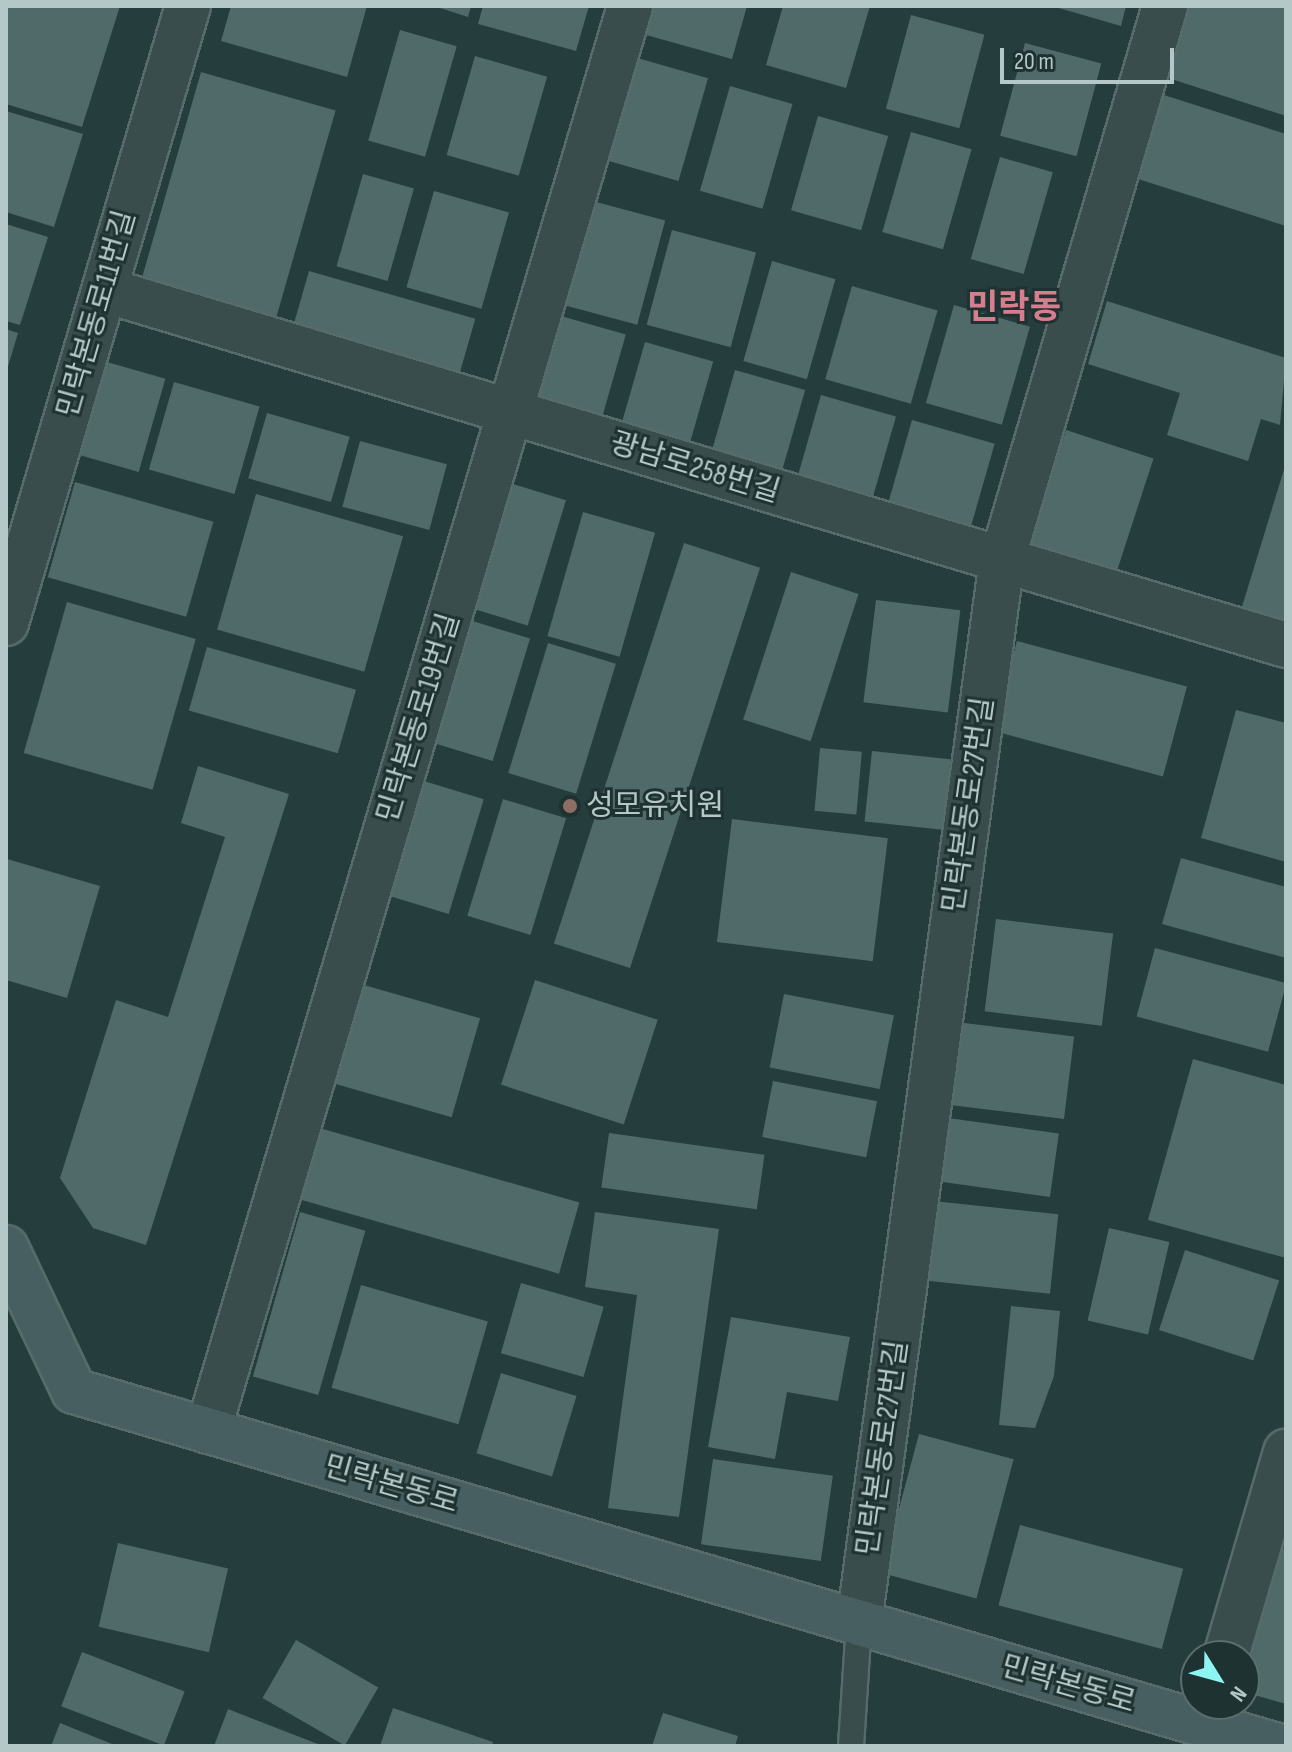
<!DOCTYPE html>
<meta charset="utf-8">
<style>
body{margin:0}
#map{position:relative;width:1292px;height:1752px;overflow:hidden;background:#253d3c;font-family:"Sofia Sans Condensed","Noto Sans KR",sans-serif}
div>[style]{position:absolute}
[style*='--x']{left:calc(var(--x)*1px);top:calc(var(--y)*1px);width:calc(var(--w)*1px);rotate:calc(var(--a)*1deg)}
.building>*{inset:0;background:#506a6a;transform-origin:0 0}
.roads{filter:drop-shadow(2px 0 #576b6a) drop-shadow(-2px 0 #576b6a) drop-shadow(0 2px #576b6a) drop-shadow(0 -2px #576b6a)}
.service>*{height:24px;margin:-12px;padding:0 12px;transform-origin:12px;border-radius:12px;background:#394d4c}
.minor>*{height:44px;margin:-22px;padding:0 22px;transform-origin:22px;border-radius:22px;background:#394d4c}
.secondary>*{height:44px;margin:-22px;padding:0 22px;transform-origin:22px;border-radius:22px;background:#475f60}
.dots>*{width:22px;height:22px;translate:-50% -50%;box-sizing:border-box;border:4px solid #1e3231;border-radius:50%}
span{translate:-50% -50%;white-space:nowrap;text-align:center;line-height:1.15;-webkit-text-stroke:6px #1e3231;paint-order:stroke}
.street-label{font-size:30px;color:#b5c8c8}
.poi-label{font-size:30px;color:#b5c8c8}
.left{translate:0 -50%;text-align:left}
.quarter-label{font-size:34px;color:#d77e8e;font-weight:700}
.frame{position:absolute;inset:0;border:8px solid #b5c8c8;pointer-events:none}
.north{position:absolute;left:1180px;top:1640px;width:80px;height:80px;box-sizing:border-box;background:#1e3231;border:2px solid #5a6e6d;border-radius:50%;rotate:127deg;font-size:22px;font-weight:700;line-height:32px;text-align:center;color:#b5c8c8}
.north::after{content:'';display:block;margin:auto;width:28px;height:36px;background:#8ef3f3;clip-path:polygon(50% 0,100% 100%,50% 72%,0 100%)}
.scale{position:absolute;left:1000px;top:48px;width:174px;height:36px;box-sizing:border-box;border:4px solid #b5c8c8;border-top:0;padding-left:10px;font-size:24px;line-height:28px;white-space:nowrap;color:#b5c8c8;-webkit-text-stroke:6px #1e3231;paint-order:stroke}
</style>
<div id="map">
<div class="building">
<div style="clip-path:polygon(6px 6px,120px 6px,82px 127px,6px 104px)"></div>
<div style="clip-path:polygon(231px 6px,367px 6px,347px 77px,221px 41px)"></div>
<div style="clip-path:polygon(434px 6px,471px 6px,468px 17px)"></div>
<div style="clip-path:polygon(483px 6px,589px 6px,576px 51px,478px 24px)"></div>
<div style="clip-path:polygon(647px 6px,747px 6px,732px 59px,639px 33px)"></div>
<div style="clip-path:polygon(783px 6px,870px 6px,846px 88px,766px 65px)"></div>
<div style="clip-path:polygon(1052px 6px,1126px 6px,1121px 26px)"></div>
<div style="clip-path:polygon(1188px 6px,1286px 6px,1286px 116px,1165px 77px)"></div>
<div style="left:911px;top:15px;width:76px;height:97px;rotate:15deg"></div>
<div style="left:400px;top:30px;width:59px;height:115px;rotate:16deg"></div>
<div style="left:1025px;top:43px;width:79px;height:96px;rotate:15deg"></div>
<div style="left:475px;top:56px;width:75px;height:103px;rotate:16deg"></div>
<div style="left:634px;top:57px;width:77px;height:107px;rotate:16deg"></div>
<div style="left:201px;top:72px;width:140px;height:219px;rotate:16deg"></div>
<div style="left:730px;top:86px;width:65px;height:109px;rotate:16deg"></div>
<div style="clip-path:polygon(1164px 95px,1286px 134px,1286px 226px,1138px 179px)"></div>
<div style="clip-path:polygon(6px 111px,83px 134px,54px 227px,6px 212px)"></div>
<div style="left:818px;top:116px;width:73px;height:98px;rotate:16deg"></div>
<div style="left:911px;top:132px;width:63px;height:104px;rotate:16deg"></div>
<div style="left:1000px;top:157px;width:55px;height:106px;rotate:16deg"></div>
<div style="left:363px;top:174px;width:53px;height:96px;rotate:16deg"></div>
<div style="left:434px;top:191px;width:78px;height:100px;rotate:16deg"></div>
<div style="left:585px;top:199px;width:83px;height:108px;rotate:15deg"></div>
<div style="clip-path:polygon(6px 224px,48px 237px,20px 325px,6px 321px)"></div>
<div style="left:672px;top:230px;width:87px;height:98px;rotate:15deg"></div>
<div style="left:772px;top:261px;width:66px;height:104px;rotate:16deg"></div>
<div style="left:309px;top:271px;width:173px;height:63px;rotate:16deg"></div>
<div style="left:852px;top:286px;width:89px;height:97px;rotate:16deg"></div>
<div style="clip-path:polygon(1107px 301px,1286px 358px,1280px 425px,1261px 419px,1248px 461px,1167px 435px,1180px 393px,1088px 364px)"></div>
<div style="left:954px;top:305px;width:79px;height:102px;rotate:16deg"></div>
<div style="left:547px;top:312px;width:82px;height:103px;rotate:16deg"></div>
<div style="clip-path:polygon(6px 329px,18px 333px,7px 370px,6px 370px)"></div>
<div style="left:645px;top:342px;width:71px;height:90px;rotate:16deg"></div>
<div style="left:100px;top:360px;width:68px;height:97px;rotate:16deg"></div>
<div style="left:735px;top:370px;width:73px;height:99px;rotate:16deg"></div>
<div style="left:174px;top:382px;width:89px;height:91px;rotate:16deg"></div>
<div style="left:821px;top:395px;width:78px;height:100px;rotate:16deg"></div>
<div style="left:267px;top:413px;width:86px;height:68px;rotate:16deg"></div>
<div style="left:912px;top:420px;width:86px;height:103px;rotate:16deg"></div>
<div style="left:1066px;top:430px;width:92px;height:126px;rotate:18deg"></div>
<div style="left:360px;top:441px;width:90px;height:68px;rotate:15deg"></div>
<div style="clip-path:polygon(1286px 463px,1286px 638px,1237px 623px)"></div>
<div style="left:500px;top:480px;width:69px;height:131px;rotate:17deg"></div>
<div style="left:75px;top:482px;width:144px;height:99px;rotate:16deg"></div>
<div style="left:256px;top:494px;width:153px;height:141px;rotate:16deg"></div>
<div style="left:583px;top:512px;width:75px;height:129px;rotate:16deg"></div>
<div style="left:684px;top:543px;width:80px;height:421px;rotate:18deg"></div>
<div style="left:791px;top:572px;width:71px;height:155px;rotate:18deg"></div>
<div style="left:876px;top:600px;width:85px;height:103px;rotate:7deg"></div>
<div style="left:67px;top:602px;width:134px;height:157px;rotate:16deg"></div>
<div style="left:466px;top:619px;width:67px;height:128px;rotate:17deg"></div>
<div style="left:1017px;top:641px;width:176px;height:93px;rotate:15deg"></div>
<div style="left:548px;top:643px;width:71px;height:136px;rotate:17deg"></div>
<div style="left:207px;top:647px;width:155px;height:66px;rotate:16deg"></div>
<div style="clip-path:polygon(1236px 710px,1286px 723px,1286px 862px,1201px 838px)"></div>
<div style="left:820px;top:748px;width:42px;height:63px;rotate:5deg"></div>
<div style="left:872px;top:751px;width:79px;height:71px;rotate:6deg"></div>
<div style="clip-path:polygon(198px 766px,289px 794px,146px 1245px,93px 1228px,60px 1178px,116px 1000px,168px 1017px,225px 837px,181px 823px)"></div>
<div style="left:414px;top:778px;width:73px;height:120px;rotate:17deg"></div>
<div style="left:503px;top:799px;width:66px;height:122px;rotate:17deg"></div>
<div style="left:732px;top:819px;width:157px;height:124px;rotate:7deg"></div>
<div style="clip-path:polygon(1181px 858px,1286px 887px,1286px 958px,1162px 924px)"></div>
<div style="clip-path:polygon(7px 859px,100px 886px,67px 998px,6px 980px)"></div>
<div style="left:996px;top:919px;width:118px;height:93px;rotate:7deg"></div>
<div style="left:1155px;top:948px;width:136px;height:71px;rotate:15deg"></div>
<div style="left:535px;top:980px;width:129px;height:110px;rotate:18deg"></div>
<div style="left:357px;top:983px;width:128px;height:103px;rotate:16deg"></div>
<div style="left:784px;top:994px;width:112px;height:75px;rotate:11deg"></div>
<div style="left:956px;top:1022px;width:119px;height:83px;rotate:7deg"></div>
<div style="clip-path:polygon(1193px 1059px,1286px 1085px,1286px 1258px,1148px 1220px)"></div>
<div style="left:773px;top:1081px;width:106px;height:57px;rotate:11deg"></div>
<div style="left:941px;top:1117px;width:119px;height:64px;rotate:8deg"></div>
<div style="left:316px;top:1127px;width:274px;height:74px;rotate:16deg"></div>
<div style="left:609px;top:1133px;width:157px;height:55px;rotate:8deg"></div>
<div style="left:933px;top:1201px;width:126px;height:80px;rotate:6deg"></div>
<div style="left:300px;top:1212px;width:68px;height:171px;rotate:16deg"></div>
<div style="clip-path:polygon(595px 1212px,719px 1229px,679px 1517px,608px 1508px,637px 1295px,585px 1287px)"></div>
<div style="left:1109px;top:1228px;width:62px;height:95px;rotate:13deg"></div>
<div style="left:1185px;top:1250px;width:99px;height:84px;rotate:18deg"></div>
<div style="left:521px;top:1283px;width:86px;height:73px;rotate:16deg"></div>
<div style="left:361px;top:1285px;width:132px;height:107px;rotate:16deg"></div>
<div style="clip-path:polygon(1011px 1306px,1060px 1311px,1054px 1376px,1035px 1428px,999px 1425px)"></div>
<div style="clip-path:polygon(731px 1317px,850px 1337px,838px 1401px,787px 1392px,775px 1459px,708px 1447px)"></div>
<div style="left:501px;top:1373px;width:79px;height:84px;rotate:17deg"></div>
<div style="left:919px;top:1434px;width:98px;height:144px;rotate:15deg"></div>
<div style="left:713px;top:1459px;width:121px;height:86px;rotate:8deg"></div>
<div style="left:1020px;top:1525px;width:169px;height:83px;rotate:15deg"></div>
<div style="left:118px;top:1543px;width:113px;height:86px;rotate:13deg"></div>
<div style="clip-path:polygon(1267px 1543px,1286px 1549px,1286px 1704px,1244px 1692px,1244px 1656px)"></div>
<div style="left:296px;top:1640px;width:95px;height:67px;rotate:30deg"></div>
<div style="left:82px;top:1652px;width:110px;height:58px;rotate:21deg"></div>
<div style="clip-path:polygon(393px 1708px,493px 1742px,492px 1746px,380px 1746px)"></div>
<div style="clip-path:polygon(228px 1709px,323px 1746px,214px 1746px)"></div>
<div style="clip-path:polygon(663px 1713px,738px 1736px,735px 1746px,652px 1746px)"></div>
<div style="clip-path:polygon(60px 1723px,117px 1746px,51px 1746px)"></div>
</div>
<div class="roads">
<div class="service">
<div style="--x:851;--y:1746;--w:123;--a:-86.3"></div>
</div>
<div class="minor">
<div style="--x:105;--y:290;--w:1233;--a:16.73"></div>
<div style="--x:6;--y:623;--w:643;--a:-73.57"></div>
<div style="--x:208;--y:1431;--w:1486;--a:-73.5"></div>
<div style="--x:859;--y:1623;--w:1073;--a:-82.34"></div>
<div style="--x:1002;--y:560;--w:577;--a:-73.6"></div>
<div style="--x:1226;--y:1656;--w:213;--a:-73.6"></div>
</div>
<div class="secondary">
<div style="--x:6;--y:1248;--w:158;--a:64.6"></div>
<div style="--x:74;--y:1391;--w:1254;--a:16.44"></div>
</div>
</div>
<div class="dots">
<div style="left:570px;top:806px;background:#8d6e63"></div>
</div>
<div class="street-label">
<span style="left:97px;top:314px;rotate:-74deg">민락본동로11번길</span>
<span style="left:695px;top:468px;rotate:17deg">광남로258번길</span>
<span style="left:419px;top:718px;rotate:-73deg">민락본동로19번길</span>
<span style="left:969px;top:805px;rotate:-82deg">민락본동로27번길</span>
<span style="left:883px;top:1448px;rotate:-82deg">민락본동로27번길</span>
<span style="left:391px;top:1485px;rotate:16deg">민락본동로</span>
<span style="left:1068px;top:1685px;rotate:16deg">민락본동로</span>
</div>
<div class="poi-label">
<span class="left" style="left:586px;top:806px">성모유치원</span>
</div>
<div class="quarter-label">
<span style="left:1014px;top:308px">민락동</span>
</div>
<div class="frame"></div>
<div class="north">N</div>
<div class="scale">20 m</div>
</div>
